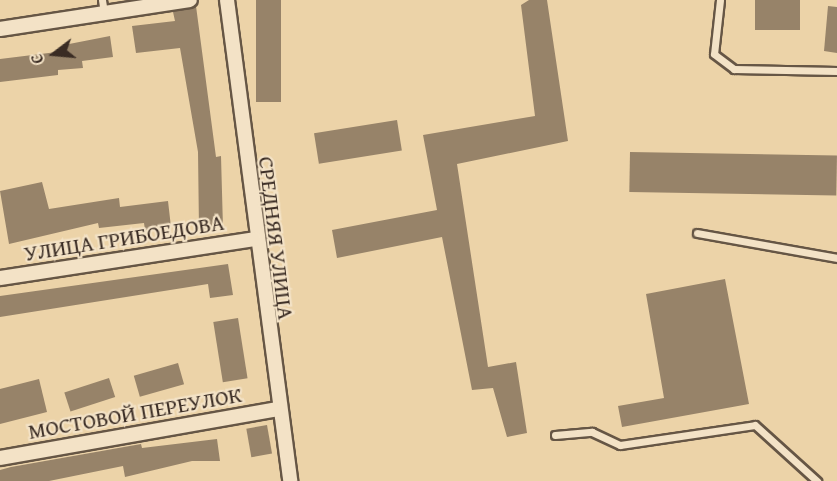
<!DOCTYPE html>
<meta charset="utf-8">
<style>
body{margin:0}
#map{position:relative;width:837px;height:481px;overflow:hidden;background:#ecd3a8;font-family:"Gentium Book Plus",serif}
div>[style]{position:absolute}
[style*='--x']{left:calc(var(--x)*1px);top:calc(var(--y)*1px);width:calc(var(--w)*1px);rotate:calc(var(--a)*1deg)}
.building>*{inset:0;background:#978369;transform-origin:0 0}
.roads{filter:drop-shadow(2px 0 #665645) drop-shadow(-2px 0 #665645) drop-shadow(0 2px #665645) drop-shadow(0 -2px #665645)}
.lane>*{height:7px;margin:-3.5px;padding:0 3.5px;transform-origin:3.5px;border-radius:3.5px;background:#f3e2c6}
.street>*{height:14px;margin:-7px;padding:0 7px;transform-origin:7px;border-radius:7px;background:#f3e2c6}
span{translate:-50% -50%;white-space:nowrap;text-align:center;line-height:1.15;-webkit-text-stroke:4.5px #f3e2c6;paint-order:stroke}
.street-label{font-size:22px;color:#3a2c24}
.north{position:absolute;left:24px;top:24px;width:60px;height:60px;-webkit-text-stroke:4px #f3e2c6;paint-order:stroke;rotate:254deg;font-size:16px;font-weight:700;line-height:24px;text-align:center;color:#3a2c24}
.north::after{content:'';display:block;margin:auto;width:21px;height:27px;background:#3a2c24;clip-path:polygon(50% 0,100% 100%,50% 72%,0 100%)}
</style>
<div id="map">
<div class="building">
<div style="left:256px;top:0;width:25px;height:102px"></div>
<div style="clip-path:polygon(529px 0,547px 0,568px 141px,457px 164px,488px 367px,516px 362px,527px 433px,507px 437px,493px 388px,472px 390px,442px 237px,337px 258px,332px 230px,437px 210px,423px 135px,535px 116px,521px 5px)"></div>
<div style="left:755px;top:0;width:45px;height:30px"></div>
<div style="clip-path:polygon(196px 6px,216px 157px,221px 156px,223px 228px,199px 230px,198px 152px,180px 48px,136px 53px,132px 26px,175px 21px,173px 12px)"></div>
<div style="clip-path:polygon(828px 6px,837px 7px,837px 53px,824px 51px)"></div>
<div style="clip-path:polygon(110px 36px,113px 57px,82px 61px,83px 68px,58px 70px,58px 75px,0 82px,0 59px,65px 51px,64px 45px)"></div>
<div style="left:397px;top:120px;width:31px;height:84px;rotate:81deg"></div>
<div style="left:630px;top:152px;width:207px;height:40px;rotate:1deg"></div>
<div style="clip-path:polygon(42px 182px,49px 209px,119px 198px,120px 207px,168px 201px,171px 227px,145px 230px,144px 223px,99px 228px,98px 223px,9px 244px,0 191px)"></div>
<div style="clip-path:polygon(228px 264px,233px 295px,210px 298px,208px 284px,0 317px,0 296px)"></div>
<div style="clip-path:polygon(725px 279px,749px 404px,622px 427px,618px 406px,664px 398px,646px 294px)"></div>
<div style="left:238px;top:318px;width:61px;height:25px;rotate:81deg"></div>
<div style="left:178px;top:363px;width:22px;height:46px;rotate:74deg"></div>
<div style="left:109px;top:378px;width:20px;height:47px;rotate:72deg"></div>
<div style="clip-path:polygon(39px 379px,47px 412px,0 424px,0 389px)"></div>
<div style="left:267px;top:425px;width:29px;height:21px;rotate:80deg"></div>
<div style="clip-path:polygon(217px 439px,220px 461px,192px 461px,125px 477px,123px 466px,49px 481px,0 481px,0 470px,11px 467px,141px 444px,142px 448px)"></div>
</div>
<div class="roads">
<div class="lane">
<div style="--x:102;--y:0;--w:13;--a:81"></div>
<div style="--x:720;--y:0;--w:54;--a:96.3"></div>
<div style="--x:714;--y:54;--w:25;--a:37"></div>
<div style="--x:734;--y:69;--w:103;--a:1.1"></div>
<div style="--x:697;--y:233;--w:142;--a:10.1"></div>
<div style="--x:555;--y:435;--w:37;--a:-5"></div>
<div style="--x:592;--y:432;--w:31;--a:25"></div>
<div style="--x:620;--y:445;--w:136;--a:-8.4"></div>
<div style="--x:755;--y:425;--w:84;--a:42.1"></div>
</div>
<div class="street">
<div style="--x:227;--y:0;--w:485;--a:82.5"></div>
<div style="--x:0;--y:29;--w:192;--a:-8.7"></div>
<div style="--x:0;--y:278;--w:257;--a:-8.7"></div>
<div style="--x:0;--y:458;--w:281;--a:-10"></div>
</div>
</div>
<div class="street-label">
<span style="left:124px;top:238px;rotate:-9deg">УЛИЦА ГРИБОЕДОВА</span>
<span style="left:276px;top:238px;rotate:83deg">СРЕДНЯЯ УЛИЦА</span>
<span style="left:135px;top:413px;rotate:-10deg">МОСТОВОЙ ПЕРЕУЛОК</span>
</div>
<div class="north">С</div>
</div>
